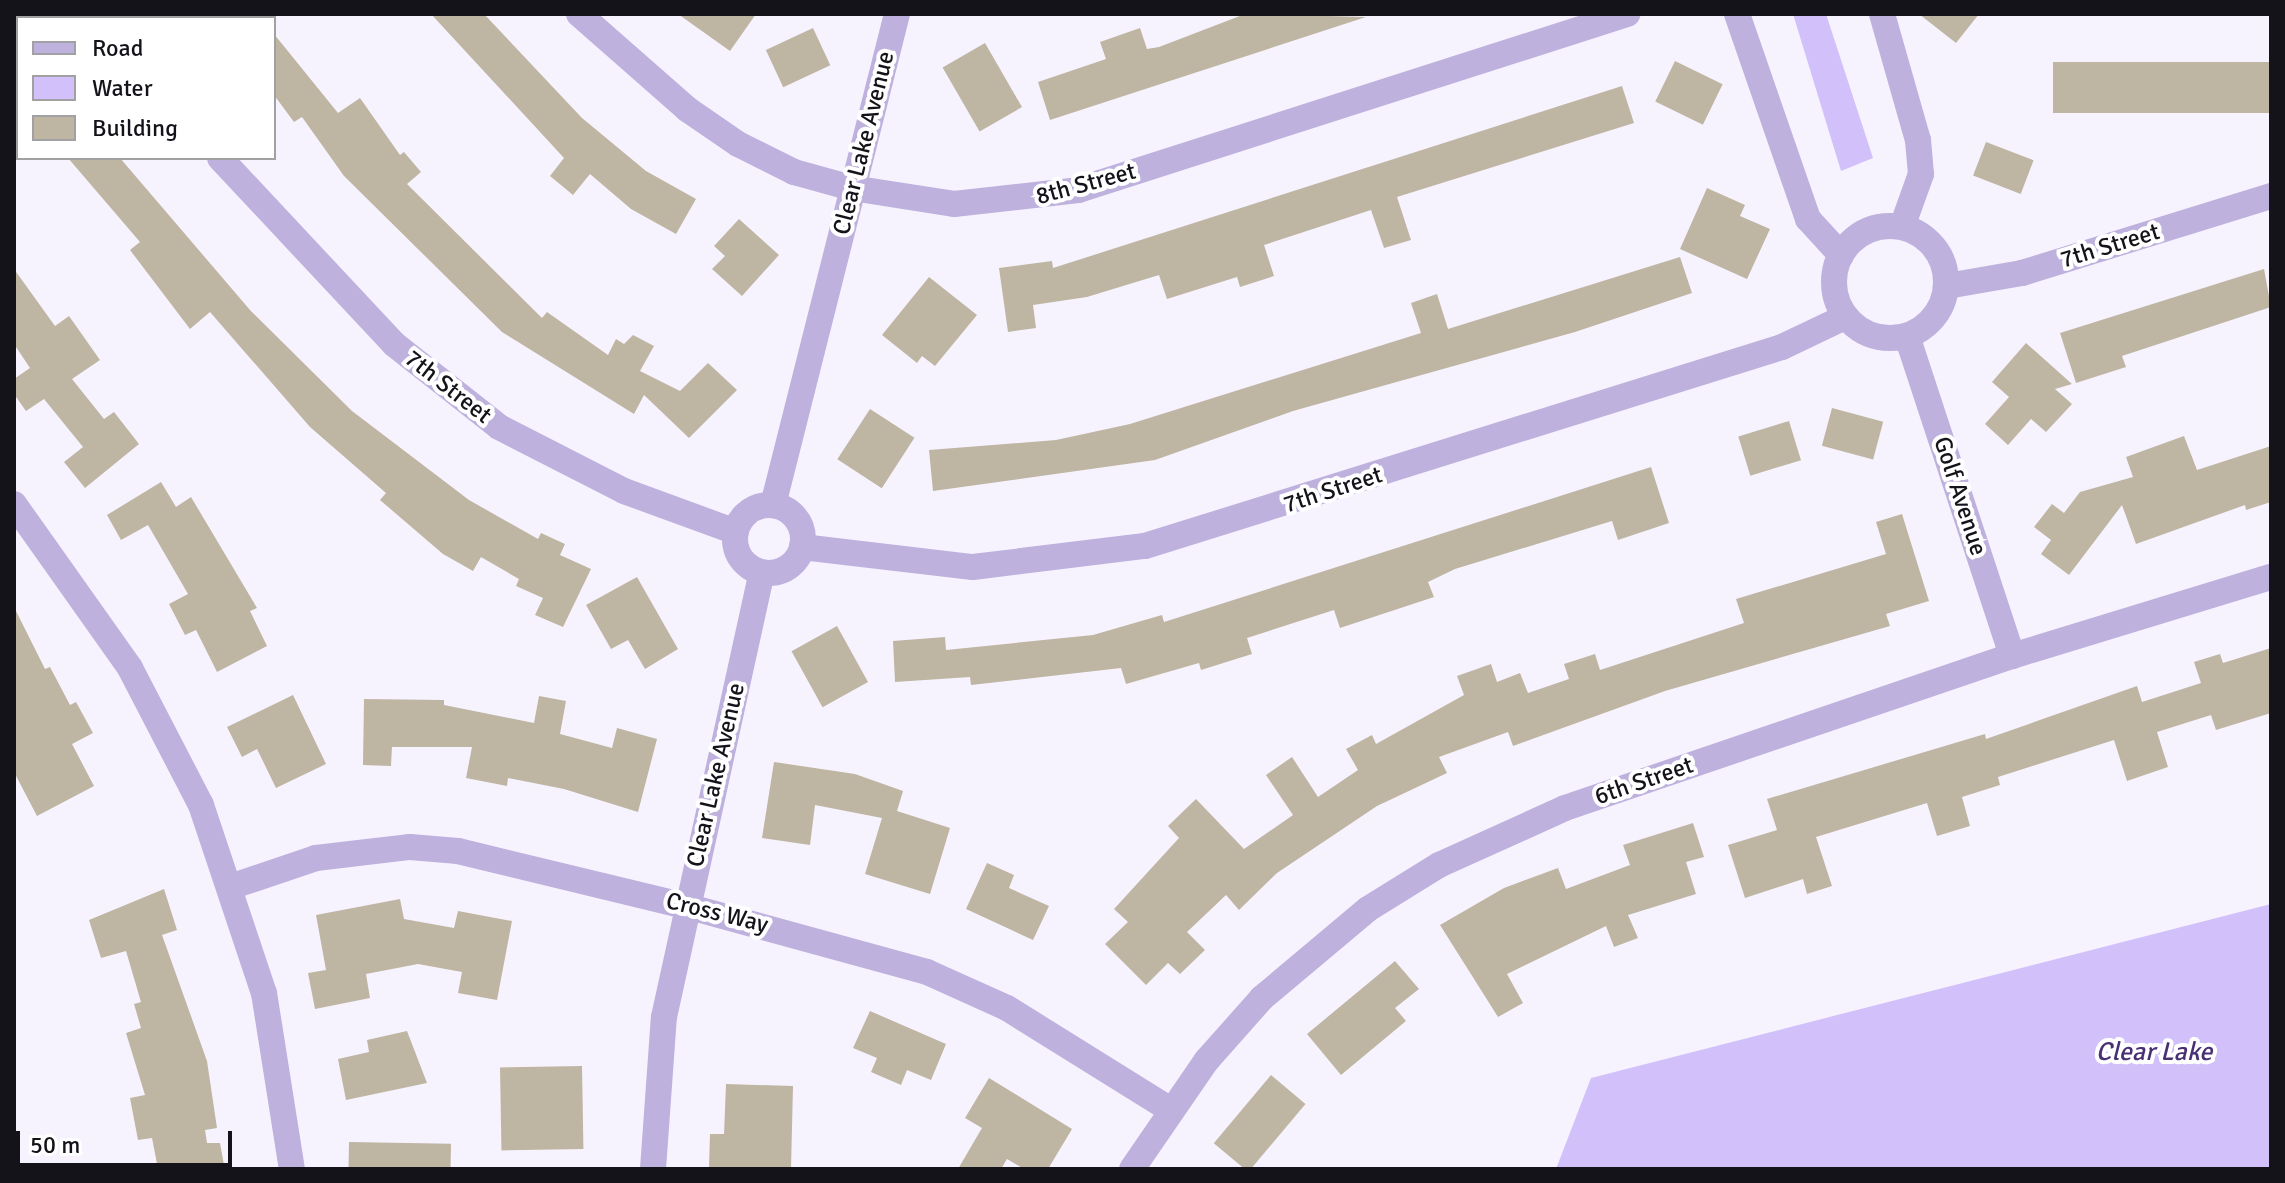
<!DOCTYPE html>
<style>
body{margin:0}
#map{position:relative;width:2285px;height:1183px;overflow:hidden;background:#f6f3ff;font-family:Signika,sans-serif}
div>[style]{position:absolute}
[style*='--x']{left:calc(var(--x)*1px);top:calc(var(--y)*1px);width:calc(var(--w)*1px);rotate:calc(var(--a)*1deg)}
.water>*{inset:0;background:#d2c0fb}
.building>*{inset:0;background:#bfb5a3;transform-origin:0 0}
.minor>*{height:26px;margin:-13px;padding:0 13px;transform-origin:13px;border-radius:13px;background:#beb1dd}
.minor>.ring{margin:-13px;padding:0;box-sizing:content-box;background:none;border:26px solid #beb1dd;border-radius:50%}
span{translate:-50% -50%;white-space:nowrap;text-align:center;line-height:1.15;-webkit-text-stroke:8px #fff;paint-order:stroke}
.street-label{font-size:24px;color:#15131a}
.water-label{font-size:26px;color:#492f73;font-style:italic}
.frame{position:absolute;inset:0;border:16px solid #15131a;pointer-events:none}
.legend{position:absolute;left:16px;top:16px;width:260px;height:144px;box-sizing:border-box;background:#fff;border:2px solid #a1a1a3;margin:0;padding:10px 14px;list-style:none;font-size:24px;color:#15131a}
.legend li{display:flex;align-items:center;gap:16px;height:40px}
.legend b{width:40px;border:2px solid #a1a1a3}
.scale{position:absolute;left:16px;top:1131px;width:216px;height:36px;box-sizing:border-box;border:4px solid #15131a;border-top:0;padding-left:10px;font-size:24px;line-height:28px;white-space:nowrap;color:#15131a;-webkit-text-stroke:6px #fff;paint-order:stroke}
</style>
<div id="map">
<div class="water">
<div style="clip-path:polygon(1793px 14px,1826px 14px,1873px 158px,1841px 171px)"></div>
<div style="clip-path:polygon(2271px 904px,2271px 1169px,1556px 1169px,1591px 1078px)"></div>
</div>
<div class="building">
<div style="clip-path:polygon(431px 14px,484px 14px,582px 118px,646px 171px,696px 199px,676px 234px,631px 209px,590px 174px,573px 195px,550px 176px,564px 158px)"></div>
<div style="clip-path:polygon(678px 14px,756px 14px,730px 51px)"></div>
<div style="clip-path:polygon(1245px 14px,1366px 17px,1050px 120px,1038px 82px,1106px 59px,1100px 42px,1140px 28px,1147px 49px,1159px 47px)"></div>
<div style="clip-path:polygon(1919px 14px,1979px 14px,1956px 43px)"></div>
<div style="left:813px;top:28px;width:41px;height:52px;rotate:65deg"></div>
<div style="clip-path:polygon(274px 34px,338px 113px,360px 98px,400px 155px,404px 152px,421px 172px,407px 184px,542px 318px,547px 312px,608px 355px,616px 339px,624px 344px,633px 335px,654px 346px,640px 371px,680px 391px,708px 363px,737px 390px,689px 438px,644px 395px,634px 414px,502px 332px,344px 176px,302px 117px,294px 122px,274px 95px)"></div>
<div style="left:985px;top:43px;width:74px;height:49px;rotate:60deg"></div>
<div style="left:1675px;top:61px;width:53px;height:45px;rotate:26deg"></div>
<div style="left:2271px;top:62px;width:51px;height:218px;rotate:90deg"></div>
<div style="clip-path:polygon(1622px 86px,1634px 123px,1397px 197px,1411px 240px,1384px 248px,1371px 210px,1264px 245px,1274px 276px,1240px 287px,1237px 277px,1167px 299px,1159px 275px,1087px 297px,1033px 305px,1036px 328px,1008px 332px,999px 268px,1052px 261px,1053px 268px)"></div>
<div style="left:1986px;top:142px;width:51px;height:36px;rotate:21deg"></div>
<div style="clip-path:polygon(68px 158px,120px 158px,250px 310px,352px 411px,469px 500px,538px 539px,541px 533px,565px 544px,560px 555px,591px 569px,563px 627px,535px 615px,543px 598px,516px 586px,519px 579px,481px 557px,473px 571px,443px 554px,380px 500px,386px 493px,310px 427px,210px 312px,190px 329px,130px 250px,140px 242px)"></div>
<div style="clip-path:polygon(1707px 188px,1745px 205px,1740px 216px,1770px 229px,1747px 279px,1680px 249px)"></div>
<div style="clip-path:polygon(739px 219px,779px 255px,742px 296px,712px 269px,725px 256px,714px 246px)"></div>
<div style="clip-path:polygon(1680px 257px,1692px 293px,1575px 332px,1293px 411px,1155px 460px,933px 491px,929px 450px,1056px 440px,1130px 424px,1421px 333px,1411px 303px,1437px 294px,1448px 329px)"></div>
<div style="clip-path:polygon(14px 269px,55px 326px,69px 316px,100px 360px,72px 379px,104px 419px,114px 412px,139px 444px,85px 488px,64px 462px,83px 447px,44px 399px,26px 411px,14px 394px,14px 379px,30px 368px,14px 344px)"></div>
<div style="clip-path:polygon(2264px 269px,2271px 307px,2122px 356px,2126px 367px,2076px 383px,2060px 333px)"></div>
<div style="clip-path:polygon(929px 277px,977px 315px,935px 366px,922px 356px,917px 363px,882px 335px)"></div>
<div style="clip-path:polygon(2026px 343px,2072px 384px,2055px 389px,2072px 404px,2046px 432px,2031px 419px,2008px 445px,1985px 424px,2009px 397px,1992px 382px)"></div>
<div style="left:1832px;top:408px;width:53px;height:39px;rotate:15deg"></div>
<div style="left:870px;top:409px;width:53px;height:60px;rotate:33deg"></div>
<div style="left:1789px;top:421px;width:41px;height:53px;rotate:73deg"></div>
<div style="clip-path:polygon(2184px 436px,2197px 470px,2271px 446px,2271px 502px,2246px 510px,2245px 505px,2136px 544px,2122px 505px,2069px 575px,2041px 554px,2051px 540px,2034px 527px,2052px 504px,2064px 513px,2080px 492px,2133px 477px,2126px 457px)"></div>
<div style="clip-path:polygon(1651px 467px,1669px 523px,1618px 540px,1612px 521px,1455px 569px,1428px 582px,1434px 597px,1340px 628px,1334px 610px,1247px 638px,1252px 654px,1201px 670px,1199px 663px,1126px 684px,1121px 668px,971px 685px,970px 677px,895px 682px,893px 641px,945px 637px,946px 650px,1093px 635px,1162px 615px,1164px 622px)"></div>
<div style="clip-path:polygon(161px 482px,176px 507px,191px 497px,257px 608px,250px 611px,267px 646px,217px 672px,196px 630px,185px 635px,169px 604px,188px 594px,148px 525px,121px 540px,107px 515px)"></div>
<div style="clip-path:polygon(1902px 514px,1929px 601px,1886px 614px,1890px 626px,1665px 691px,1513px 746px,1508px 732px,1439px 757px,1447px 773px,1377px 806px,1277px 873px,1239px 910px,1226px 895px,1187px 932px,1205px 950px,1180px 974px,1168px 963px,1146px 985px,1105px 944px,1128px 922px,1114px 909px,1179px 838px,1168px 826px,1196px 799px,1244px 849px,1293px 815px,1266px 775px,1292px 757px,1318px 797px,1358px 770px,1346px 749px,1372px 735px,1376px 744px,1464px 695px,1457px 676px,1491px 664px,1497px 682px,1520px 673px,1528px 693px,1569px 679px,1564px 664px,1595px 654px,1600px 670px,1744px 623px,1736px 599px,1886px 554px,1876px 522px)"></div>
<div style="clip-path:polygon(637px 577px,678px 649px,645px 669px,628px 640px,611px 649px,586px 605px)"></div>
<div style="clip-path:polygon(14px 607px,45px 669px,50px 667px,70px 705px,76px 702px,93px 733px,72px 744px,94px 786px,37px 816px,14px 772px)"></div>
<div style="left:837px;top:626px;width:64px;height:52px;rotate:61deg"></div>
<div style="clip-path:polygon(2271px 648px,2271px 713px,2216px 730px,2211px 715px,2157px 732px,2168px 767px,2127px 781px,2114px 740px,1998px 777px,2000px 785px,1962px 797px,1970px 826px,1937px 836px,1927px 803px,1816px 837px,1832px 886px,1807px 894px,1803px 879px,1745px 898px,1728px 845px,1777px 830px,1767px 799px,1985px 734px,1986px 739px,2137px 686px,2142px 702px,2201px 683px,2194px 662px,2220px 654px,2223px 663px)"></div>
<div style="clip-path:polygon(293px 695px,326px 764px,276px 788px,257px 749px,242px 757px,227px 727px)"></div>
<div style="clip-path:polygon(539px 696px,566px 701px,560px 734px,612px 748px,617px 728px,657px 739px,638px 812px,564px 789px,508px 778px,507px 786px,466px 778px,472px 747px,392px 747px,391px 766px,363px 765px,364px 699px,444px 700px,444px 705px,534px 723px)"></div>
<div style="clip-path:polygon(774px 762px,855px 774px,903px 791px,897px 811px,950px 828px,930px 894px,865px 874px,882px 818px,815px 805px,810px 845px,762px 838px)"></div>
<div style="clip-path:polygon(1693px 823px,1704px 857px,1686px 862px,1696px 894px,1628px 915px,1638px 938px,1614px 947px,1606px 926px,1507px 974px,1523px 1003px,1498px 1017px,1440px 925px,1504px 888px,1558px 868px,1566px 889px,1630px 865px,1623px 845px)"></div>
<div style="clip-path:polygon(987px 863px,1014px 875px,1009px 888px,1049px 906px,1033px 940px,966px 909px)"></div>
<div style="clip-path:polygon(164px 889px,177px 930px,162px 935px,207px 1061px,217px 1128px,205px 1130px,207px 1143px,220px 1143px,224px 1165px,202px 1169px,158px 1169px,152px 1138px,138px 1140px,130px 1098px,145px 1095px,126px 1033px,141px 1028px,134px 1004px,141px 1002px,126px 951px,101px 958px,89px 920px)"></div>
<div style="clip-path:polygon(400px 899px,404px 919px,454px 928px,458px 911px,512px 921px,497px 1000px,458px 993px,462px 972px,418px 964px,366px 974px,370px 998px,315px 1009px,308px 973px,326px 970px,316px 915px)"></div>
<div style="clip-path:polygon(1395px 961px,1419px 989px,1395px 1008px,1406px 1021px,1341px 1075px,1307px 1034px)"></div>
<div style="clip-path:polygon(870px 1011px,946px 1044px,931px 1080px,907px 1070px,901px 1085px,871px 1072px,877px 1058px,853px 1048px)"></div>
<div style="clip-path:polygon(407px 1031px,427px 1083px,346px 1100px,338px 1059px,369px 1052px,367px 1040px)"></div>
<div style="left:582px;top:1066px;width:83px;height:82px;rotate:89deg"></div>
<div style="left:1271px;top:1075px;width:45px;height:89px;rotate:40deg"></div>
<div style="clip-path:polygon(989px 1078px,1072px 1129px,1048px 1169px,1024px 1169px,1007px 1159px,1001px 1169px,958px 1169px,982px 1128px,965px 1118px)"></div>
<div style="clip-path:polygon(726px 1084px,793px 1086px,791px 1169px,709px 1167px,710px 1134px,724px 1134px)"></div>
<div style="left:349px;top:1142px;width:102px;height:27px;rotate:1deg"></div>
</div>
<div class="minor">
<div style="--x:105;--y:14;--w:5;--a:53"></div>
<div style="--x:579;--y:14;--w:144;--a:41.3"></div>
<div style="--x:687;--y:109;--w:62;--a:34.5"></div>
<div style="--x:738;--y:144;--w:63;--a:26.6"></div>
<div style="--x:794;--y:172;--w:60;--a:15.4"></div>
<div style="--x:852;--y:188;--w:103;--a:8.9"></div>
<div style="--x:954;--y:204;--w:125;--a:-6.4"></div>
<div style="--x:1078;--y:190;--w:577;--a:-17.77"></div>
<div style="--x:1737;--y:14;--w:217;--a:70.9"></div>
<div style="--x:1808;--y:219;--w:49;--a:47.5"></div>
<div style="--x:1882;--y:14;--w:131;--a:74.1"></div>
<div style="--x:1918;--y:140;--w:34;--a:85"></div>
<div style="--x:1921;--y:174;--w:56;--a:109.7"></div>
<div style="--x:220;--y:158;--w:255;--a:46.9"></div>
<div style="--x:394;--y:344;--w:134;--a:38.3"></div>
<div style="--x:499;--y:427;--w:140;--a:27.1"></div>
<div style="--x:624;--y:491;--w:119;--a:20.1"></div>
<div class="ring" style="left:1834px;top:226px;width:86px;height:86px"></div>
<div style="--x:1947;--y:286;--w:76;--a:-9.8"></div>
<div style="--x:2022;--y:273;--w:261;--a:-17.2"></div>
<div style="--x:1907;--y:336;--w:337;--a:71.8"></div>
<div style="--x:14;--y:504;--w:201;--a:54.7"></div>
<div style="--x:130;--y:668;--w:154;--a:62.6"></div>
<div style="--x:201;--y:805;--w:198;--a:71.5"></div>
<div style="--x:264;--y:993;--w:178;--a:81"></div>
<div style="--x:773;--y:505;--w:506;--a:-75.83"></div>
<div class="ring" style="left:735px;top:505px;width:42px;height:42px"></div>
<div style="--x:802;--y:547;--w:172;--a:6.7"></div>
<div style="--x:973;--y:567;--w:173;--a:-7"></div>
<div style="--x:1145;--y:546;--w:667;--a:-17.35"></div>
<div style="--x:1782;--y:347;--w:70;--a:-25.5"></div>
<div style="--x:233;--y:886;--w:88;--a:-18.6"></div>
<div style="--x:316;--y:858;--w:95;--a:-6.7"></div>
<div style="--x:410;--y:847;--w:48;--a:4.8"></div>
<div style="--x:458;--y:851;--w:235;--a:13.6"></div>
<div style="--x:686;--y:906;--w:250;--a:15.3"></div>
<div style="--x:927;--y:972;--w:88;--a:24.2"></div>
<div style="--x:1007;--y:1008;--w:191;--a:31.9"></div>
<div style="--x:653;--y:1169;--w:152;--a:-85.9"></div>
<div style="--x:664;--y:1017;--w:455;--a:-77.6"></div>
<div style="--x:1132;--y:1169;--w:132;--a:-55.5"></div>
<div style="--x:1207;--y:1060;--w:83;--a:-48.4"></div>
<div style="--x:1262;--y:998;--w:138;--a:-40"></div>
<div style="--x:1368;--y:909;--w:84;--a:-31.8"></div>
<div style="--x:1439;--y:865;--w:138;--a:-24.3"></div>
<div style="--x:1565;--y:808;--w:472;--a:-18.8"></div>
<div style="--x:2012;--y:656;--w:271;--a:-17"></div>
</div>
<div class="street-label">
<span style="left:864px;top:143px;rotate:-76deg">Clear Lake Avenue</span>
<span style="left:1086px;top:184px;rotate:-15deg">8th Street</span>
<span style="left:2110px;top:246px;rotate:-17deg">7th Street</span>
<span style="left:448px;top:387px;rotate:38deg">7th Street</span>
<span style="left:1333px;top:490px;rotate:-18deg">7th Street</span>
<span style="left:1960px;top:496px;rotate:72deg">Golf Avenue</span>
<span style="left:716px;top:775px;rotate:-77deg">Clear Lake Avenue</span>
<span style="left:1644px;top:781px;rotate:-19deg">6th Street</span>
<span style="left:717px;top:913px;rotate:14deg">Cross Way</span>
</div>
<div class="water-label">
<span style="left:2154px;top:1053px">Clear Lake</span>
</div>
<div class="frame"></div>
<ul class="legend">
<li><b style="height:10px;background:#beb1dd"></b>Road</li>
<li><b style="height:22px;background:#d2c0fb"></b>Water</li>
<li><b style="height:22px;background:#bfb5a3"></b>Building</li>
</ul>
<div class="scale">50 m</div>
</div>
